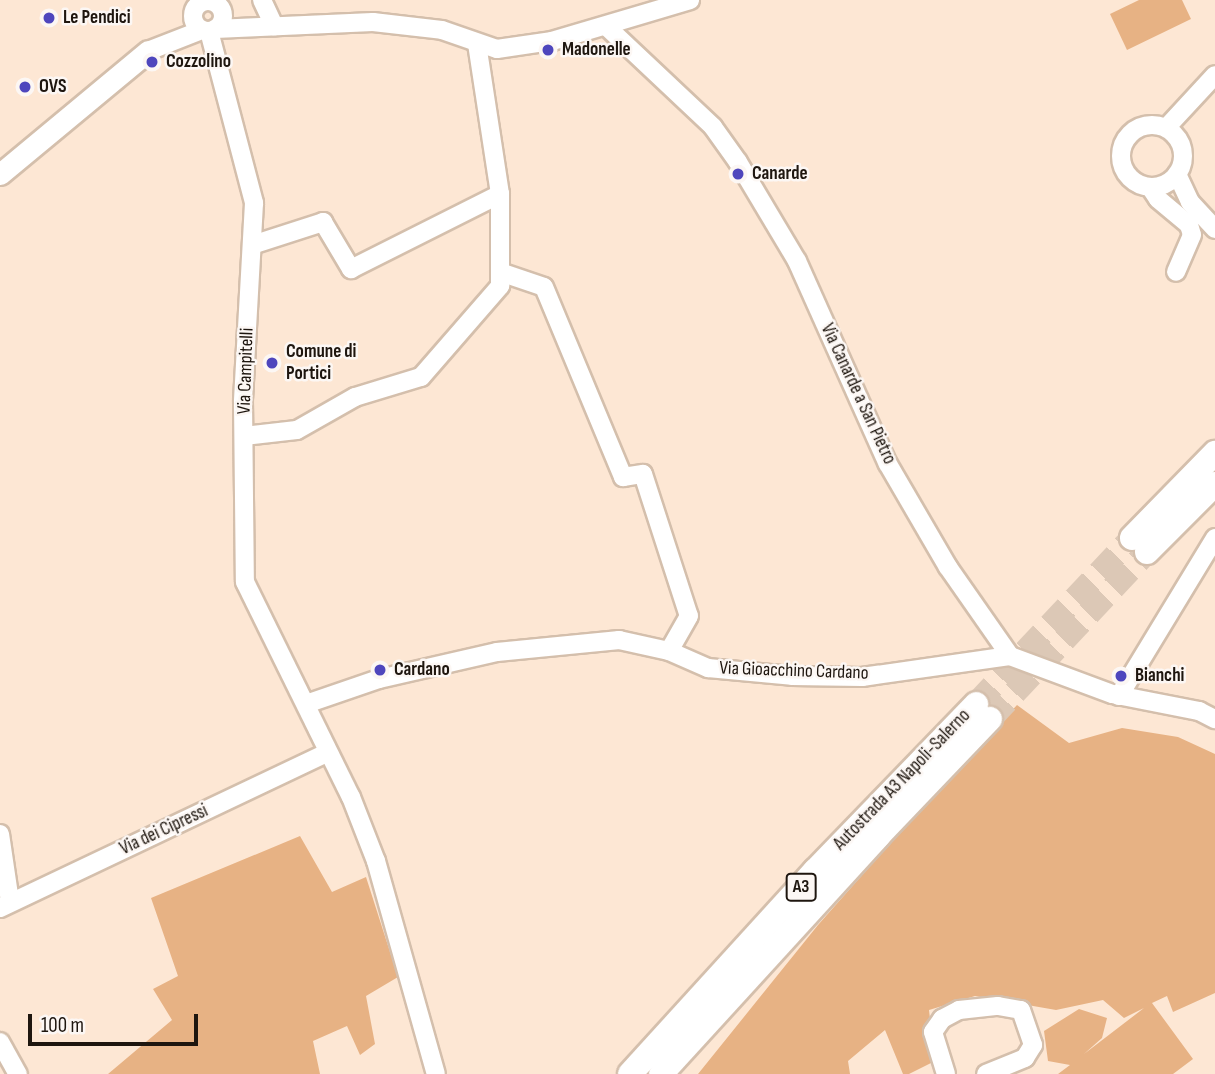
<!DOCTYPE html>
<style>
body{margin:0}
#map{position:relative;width:1215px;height:1074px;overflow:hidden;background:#fde7d4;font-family:"Sofia Sans Condensed",sans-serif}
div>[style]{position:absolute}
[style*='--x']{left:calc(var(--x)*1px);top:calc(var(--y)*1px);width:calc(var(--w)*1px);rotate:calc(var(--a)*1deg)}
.green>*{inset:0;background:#e7b284}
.highway-tunnel>*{height:24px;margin-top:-12px;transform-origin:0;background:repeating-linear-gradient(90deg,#dcc8b6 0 24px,transparent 0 36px)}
.roads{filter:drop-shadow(2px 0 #d4bfac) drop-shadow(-2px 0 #d4bfac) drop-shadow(0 2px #d4bfac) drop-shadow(0 -2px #d4bfac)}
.minor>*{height:18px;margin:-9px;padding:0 9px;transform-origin:9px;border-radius:9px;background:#fff}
.minor>.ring{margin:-9px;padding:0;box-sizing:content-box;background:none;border:18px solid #fff;border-radius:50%}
.major>*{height:21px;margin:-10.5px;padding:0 10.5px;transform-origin:10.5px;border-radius:10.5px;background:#fff}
.highway>*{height:24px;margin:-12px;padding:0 12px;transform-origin:12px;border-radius:12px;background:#fff}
.dots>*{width:19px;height:19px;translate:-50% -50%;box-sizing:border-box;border:4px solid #fcf7f4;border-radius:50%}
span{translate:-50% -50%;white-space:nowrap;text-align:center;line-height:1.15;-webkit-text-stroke:5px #fcf7f4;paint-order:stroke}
.shield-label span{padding:2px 5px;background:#fcf7f4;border:2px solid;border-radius:5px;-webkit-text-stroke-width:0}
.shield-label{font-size:18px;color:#1e160f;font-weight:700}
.poi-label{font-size:19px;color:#1e160f;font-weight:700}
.left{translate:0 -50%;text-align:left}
.street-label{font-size:19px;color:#1e160f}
.scale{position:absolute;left:28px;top:1014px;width:170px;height:32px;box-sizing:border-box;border:4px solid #1e160f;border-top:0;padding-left:9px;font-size:21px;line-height:24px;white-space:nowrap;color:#1e160f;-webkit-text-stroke:5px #fcf7f4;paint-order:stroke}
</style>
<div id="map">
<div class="green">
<div style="clip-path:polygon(1139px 0,1182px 0,1191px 19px,1127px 50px,1110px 14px)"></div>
<div style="clip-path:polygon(1017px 705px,1069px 743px,1122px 728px,1178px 737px,1215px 754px,1215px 993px,1173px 1012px,1167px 996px,1152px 1003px,1193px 1059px,1173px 1074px,1058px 1074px,1070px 1065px,1048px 1061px,1044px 1031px,1079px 1009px,1107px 1018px,1102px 1038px,1084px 1054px,1144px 1008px,1124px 1018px,1103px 1000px,1056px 1010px,975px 996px,929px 1010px,935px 1061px,909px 1074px,903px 1074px,885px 1030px,848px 1061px,850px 1074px,698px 1074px,818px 925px,925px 804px)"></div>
<div style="clip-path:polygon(300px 836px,332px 892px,366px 877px,398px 977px,366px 996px,375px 1044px,360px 1055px,347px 1026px,313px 1041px,320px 1074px,108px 1074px,172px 1020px,153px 989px,178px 976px,151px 898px)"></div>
</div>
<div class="highway-tunnel">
<div style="--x:976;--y:704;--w:228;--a:-46.8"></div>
<div style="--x:990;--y:719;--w:229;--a:-46.8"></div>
</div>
<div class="roads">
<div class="minor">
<div style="--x:262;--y:0;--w:29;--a:65"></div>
<div class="ring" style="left:193px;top:1px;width:12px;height:12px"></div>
<div style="--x:606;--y:26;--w:147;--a:43.3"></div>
<div style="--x:713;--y:127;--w:43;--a:54.5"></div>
<div style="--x:738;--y:162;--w:115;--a:59.2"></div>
<div style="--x:797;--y:261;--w:222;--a:65.9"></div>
<div style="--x:888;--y:464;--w:119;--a:59.8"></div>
<div style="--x:948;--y:567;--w:108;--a:55.1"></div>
<div style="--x:215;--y:29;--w:158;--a:-2.5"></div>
<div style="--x:373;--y:22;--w:69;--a:6.6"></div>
<div style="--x:442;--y:30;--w:58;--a:19.1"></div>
<div style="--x:497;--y:49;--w:56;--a:-8.3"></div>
<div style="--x:552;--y:41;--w:144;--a:-16.5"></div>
<div style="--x:209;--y:31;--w:178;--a:75.3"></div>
<div style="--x:254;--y:203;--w:199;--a:93.2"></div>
<div style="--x:243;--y:402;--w:180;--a:89.4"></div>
<div style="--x:245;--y:582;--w:240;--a:63.8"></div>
<div style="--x:351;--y:797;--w:69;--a:68.7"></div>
<div style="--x:376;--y:861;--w:221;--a:74.3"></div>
<div style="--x:148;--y:51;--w:58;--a:-21.3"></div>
<div class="ring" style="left:1121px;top:125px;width:44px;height:44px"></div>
<div style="--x:1166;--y:128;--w:72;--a:-47.2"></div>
<div style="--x:1177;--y:174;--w:31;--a:65"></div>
<div style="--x:1190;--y:202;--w:37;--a:47"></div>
<div style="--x:1150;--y:187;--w:14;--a:56"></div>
<div style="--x:1158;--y:199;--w:40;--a:40"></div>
<div style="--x:1189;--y:225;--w:10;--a:73"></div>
<div style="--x:1192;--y:235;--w:40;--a:113.4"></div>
<div style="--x:252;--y:245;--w:75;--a:-17.9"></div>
<div style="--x:323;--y:222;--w:55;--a:59.2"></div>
<div style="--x:351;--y:269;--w:167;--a:-26.7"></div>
<div style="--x:500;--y:272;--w:46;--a:18.8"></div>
<div style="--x:544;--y:287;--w:206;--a:67.4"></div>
<div style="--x:623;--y:477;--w:20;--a:-9"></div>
<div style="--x:643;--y:474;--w:149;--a:72.1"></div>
<div style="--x:689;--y:616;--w:40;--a:119.7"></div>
<div style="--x:244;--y:436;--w:53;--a:-6.5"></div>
<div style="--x:297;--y:430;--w:67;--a:-29.6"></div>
<div style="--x:355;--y:397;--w:69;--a:-16.9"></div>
<div style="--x:421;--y:377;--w:121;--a:-49"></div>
<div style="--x:500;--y:286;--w:92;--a:-90"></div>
<div style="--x:500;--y:194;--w:152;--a:-98.7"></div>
<div style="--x:1119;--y:696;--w:185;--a:-58.7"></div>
<div style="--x:306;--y:704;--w:77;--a:-18.9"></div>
<div style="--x:379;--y:679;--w:121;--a:-12.9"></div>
<div style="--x:497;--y:652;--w:123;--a:-5.6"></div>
<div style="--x:619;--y:640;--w:51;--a:12.4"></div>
<div style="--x:669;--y:651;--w:43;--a:23.6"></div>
<div style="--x:708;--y:668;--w:84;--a:5.4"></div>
<div style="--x:792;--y:676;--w:70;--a:0.8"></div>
<div style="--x:862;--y:677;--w:149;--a:-8.1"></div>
<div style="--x:1010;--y:656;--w:109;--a:20.4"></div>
<div style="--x:1112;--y:694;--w:89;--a:11.1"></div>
<div style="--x:1199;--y:711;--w:18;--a:27"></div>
<div style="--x:0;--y:834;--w:69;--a:81.6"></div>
<div style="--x:0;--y:908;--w:363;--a:-25.4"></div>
<div style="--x:0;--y:1042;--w:37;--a:61"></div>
<div style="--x:946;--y:1074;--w:44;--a:-107.2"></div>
<div style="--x:933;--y:1032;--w:16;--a:-55"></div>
<div style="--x:942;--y:1019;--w:19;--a:-28"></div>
<div style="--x:959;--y:1010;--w:39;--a:-6"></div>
<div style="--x:998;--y:1006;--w:23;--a:10"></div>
<div style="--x:1021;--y:1010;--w:37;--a:71"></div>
<div style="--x:1033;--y:1045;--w:15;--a:122"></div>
<div style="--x:1025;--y:1058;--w:42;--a:157.7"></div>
</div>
<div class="major">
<div style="--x:0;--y:174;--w:192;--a:-39.7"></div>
</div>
<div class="highway">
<div style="--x:1132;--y:538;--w:119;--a:-45.7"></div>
<div style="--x:1147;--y:552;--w:96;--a:-45"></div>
<div style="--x:630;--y:1074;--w:275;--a:-47.7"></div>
<div style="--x:815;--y:871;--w:232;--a:-46"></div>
<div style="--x:661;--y:1074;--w:322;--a:-47.6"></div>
<div style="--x:878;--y:836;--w:162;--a:-46.3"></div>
</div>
</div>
<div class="dots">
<div style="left:49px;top:18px;background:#4e46bd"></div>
<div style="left:548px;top:50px;background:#4e46bd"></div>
<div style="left:152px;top:62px;background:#4e46bd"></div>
<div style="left:25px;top:87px;background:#4e46bd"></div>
<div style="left:738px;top:174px;background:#4e46bd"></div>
<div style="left:272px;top:363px;background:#4e46bd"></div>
<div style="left:380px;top:670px;background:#4e46bd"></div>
<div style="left:1121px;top:676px;background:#4e46bd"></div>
</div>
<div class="shield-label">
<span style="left:801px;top:887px">A3</span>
</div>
<div class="poi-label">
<span class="left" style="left:63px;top:18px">Le Pendici</span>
<span class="left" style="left:562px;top:50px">Madonelle</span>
<span class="left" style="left:166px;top:62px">Cozzolino</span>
<span class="left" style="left:39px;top:87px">OVS</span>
<span class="left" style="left:752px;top:174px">Canarde</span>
<span class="left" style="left:286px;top:363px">Comune di<br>Portici</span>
<span class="left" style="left:394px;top:670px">Cardano</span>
<span class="left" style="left:1135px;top:676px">Bianchi</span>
</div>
<div class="street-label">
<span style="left:246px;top:371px;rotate:-88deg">Via Campitelli</span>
<span style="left:858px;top:394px;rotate:65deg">Via Canarde a San Pietro</span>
<span style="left:794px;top:671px;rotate:2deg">Via Gioacchino Cardano</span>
<span style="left:902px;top:780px;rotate:-46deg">Autostrada A3 Napoli-Salerno</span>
<span style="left:164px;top:830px;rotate:-25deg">Via dei Cipressi</span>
</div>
<div class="scale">100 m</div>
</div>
